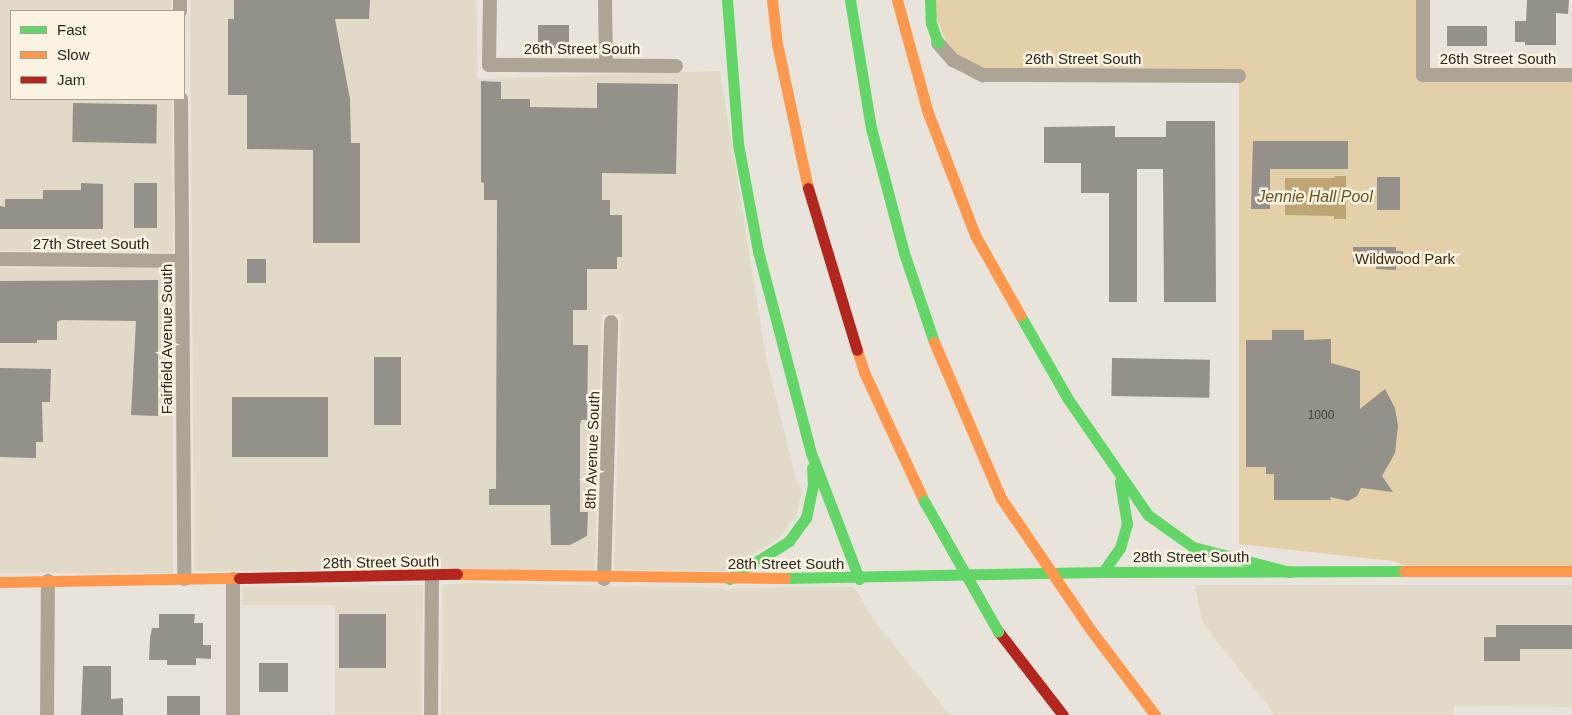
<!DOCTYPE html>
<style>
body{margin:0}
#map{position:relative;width:1572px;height:715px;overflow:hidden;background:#e8e4db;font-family:Arial,sans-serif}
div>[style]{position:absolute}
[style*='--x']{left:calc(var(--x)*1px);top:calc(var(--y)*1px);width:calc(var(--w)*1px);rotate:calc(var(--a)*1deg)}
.built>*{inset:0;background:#e1dac9;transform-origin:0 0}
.green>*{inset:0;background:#e4d0a8}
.water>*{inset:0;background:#bda673}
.building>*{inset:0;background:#94918a;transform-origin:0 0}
.street>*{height:14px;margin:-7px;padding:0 7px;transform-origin:7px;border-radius:7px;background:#aca596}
.fast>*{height:11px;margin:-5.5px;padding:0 5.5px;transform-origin:5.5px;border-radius:5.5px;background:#63d668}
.slow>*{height:11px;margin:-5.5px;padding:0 5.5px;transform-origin:5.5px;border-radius:5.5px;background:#ff974d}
.jam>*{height:11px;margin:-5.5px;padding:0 5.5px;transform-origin:5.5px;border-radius:5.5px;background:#b3261e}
.fast-bridge>*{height:11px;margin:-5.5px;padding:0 5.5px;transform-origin:5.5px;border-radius:5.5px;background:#63d668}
.slow-bridge>*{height:11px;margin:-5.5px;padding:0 5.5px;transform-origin:5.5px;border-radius:5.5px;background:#ff974d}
span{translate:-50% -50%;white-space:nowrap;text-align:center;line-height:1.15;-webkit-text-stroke:5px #fbf3e2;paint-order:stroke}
.number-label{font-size:12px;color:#45423c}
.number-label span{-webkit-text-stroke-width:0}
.street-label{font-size:15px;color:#2b2822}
.park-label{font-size:15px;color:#3a2c0d}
.water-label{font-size:16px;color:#6b5420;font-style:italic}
.legend{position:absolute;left:10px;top:10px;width:175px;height:90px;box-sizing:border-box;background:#fbf3e2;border:1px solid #a8a295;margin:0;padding:6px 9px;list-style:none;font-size:15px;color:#2b2822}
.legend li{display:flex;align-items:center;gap:10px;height:25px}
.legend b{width:25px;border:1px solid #a8a295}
</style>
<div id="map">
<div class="built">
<div style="clip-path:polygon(0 0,171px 0,171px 11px,11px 11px,11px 99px,172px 99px,173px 252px,0 251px)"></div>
<div style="clip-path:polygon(190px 0,476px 0,478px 79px,720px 71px,766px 357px,796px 479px,802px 490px,797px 514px,779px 538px,726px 571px,614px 570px,621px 314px,602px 314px,595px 570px,194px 571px)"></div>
<div style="left:0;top:268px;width:173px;height:305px"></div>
<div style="clip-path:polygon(466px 583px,724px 588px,727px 591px,732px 588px,852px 587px,856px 589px,872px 618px,950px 715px,441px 715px,442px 585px)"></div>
<div style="clip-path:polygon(423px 585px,422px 715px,335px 715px,335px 605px,242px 605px,242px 587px)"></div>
<div style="clip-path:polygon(1195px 585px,1572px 585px,1572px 707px,1454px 706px,1454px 715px,1275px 715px,1202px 622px)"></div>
</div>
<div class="green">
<div style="clip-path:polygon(930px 0,1423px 0,1423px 75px,1572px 75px,1572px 571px,1423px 573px,1393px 561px,1239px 544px,1239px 76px,992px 75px,953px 60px)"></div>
</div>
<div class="water">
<div style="clip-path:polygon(1335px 176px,1346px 176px,1346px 219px,1334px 219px,1334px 216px,1285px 215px,1285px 178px,1334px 178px)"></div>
</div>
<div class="building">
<div style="clip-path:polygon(234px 0,370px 0,369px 19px,335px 19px,350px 99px,351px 143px,360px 143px,360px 243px,313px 243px,313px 150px,247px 149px,247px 95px,228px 95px,228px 19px,234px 19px)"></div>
<div style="clip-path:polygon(1527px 0,1569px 0,1568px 14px,1556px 13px,1556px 45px,1525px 45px,1525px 42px,1515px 42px,1515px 21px,1526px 21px)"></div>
<div style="left:538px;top:25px;width:31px;height:23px"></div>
<div style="left:1447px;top:26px;width:40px;height:20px"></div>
<div style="clip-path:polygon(481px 81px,501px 82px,501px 99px,530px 99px,530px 107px,597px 108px,597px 83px,678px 84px,676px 174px,602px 173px,602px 200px,610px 200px,610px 215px,622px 215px,622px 257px,617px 257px,617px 269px,587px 269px,587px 310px,573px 310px,573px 345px,588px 345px,587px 420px,581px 420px,580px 425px,580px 512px,588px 512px,587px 536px,570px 545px,551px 545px,550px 505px,489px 505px,489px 489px,496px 489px,497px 200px,484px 200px,484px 183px,481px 182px)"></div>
<div style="left:73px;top:103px;width:84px;height:39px;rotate:1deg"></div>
<div style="clip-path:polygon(1166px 121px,1215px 121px,1216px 302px,1164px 302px,1163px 169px,1137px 169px,1137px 302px,1109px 302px,1109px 193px,1081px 193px,1081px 163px,1044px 163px,1044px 127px,1115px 126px,1115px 137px,1166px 137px)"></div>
<div style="clip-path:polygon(1253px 141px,1348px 141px,1348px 169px,1270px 169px,1270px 209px,1251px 209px)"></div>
<div style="left:1377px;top:177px;width:23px;height:33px"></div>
<div style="clip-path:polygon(81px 183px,103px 184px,103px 229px,0 229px,0 206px,5px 207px,5px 199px,43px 199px,43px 190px,81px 190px)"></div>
<div style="left:134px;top:183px;width:23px;height:45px"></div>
<div style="clip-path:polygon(1353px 247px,1396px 247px,1396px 251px,1403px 251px,1403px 266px,1396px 265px,1396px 270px,1376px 269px,1376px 262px,1353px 262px)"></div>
<div style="left:247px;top:259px;width:19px;height:24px"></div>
<div style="clip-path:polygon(158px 280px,158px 416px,131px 415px,136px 321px,61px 320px,57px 322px,57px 340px,37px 340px,37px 343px,0 343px,0 281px)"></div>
<div style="clip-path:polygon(1272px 330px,1304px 330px,1304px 340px,1331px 339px,1331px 363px,1360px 371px,1360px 409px,1385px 389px,1395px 408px,1398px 426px,1395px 453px,1382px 476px,1393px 492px,1361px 488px,1357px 496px,1348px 501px,1330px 497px,1331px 500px,1274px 500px,1274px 474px,1266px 474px,1266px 467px,1246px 467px,1246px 340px,1272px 340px)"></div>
<div style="left:374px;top:357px;width:27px;height:68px"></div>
<div style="left:1112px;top:358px;width:98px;height:38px;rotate:1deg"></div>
<div style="clip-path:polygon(0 368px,51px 369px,50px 402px,42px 402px,43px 442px,36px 442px,36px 458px,0 457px)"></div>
<div style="left:232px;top:397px;width:96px;height:60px"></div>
<div style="clip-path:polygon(159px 614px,195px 614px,194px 623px,203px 623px,203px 645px,211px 645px,211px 659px,196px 658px,196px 665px,167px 665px,167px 660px,149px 660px,150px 638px,152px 628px,159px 628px)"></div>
<div style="left:339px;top:614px;width:47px;height:54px"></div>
<div style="clip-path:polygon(1496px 625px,1572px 625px,1572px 649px,1520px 649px,1520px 661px,1484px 661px,1484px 637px,1496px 637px)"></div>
<div style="left:259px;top:663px;width:29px;height:29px"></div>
<div style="clip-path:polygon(83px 666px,111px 666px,111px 699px,123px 698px,123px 715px,81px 715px)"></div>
<div style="left:167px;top:696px;width:33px;height:19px"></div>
</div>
<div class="street">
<div style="--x:180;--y:0;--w:11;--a:90"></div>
<div style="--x:490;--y:0;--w:65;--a:90.9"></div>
<div style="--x:489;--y:65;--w:187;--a:0.3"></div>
<div style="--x:605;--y:0;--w:65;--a:89.1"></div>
<div style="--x:1423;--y:0;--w:75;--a:90"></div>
<div style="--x:1423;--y:75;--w:149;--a:0"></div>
<div style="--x:938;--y:43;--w:23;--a:49"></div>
<div style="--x:953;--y:60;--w:34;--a:27"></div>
<div style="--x:983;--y:75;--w:256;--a:0.2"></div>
<div style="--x:181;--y:99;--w:480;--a:89.6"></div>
<div style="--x:0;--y:259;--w:182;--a:0.6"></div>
<div style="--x:233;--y:579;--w:136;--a:90"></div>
<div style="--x:604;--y:579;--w:257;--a:-88.4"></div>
<div style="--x:47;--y:715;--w:134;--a:-89.6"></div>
<div style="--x:431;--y:715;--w:138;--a:-89.6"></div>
</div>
<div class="fast">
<div style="--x:727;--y:0;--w:144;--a:85.6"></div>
<div style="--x:738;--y:144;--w:109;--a:79.4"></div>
<div style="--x:758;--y:251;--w:209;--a:75.3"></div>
<div style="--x:811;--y:453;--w:135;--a:69.1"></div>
<div style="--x:850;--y:0;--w:130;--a:80.7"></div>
<div style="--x:871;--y:128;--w:129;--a:75.2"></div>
<div style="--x:904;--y:253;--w:94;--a:71.4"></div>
<div style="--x:930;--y:0;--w:23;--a:88"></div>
<div style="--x:931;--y:23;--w:21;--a:71"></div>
<div style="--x:1020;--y:315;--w:97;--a:60.3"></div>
<div style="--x:1068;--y:399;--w:141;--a:55.4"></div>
<div style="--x:1148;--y:515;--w:55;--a:35.4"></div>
<div style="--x:1193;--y:547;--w:100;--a:14.5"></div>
<div style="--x:1103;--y:572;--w:29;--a:-55"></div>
<div style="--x:1120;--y:548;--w:25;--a:-74"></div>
<div style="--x:1127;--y:524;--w:43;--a:-99.5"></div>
<div style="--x:785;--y:578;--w:318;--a:-1.1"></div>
<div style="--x:1103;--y:572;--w:301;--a:-0.2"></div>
<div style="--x:729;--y:579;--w:71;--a:-32.3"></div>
<div style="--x:789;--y:541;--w:29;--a:-54"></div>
<div style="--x:806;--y:518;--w:33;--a:-78"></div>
<div style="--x:813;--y:486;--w:18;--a:-93"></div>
</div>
<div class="slow">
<div style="--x:772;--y:0;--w:44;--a:83.5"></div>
<div style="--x:777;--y:44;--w:147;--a:77.9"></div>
<div style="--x:897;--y:0;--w:117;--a:74.7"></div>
<div style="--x:928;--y:113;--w:131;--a:68.9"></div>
<div style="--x:975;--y:235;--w:92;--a:60.6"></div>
<div style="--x:934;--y:342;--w:170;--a:66.8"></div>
<div style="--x:857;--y:350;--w:23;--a:72"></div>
<div style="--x:864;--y:372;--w:142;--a:65.1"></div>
<div style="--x:1404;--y:571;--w:168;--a:0"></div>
<div style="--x:457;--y:574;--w:328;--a:0.7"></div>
<div style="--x:0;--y:582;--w:239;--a:-1"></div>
<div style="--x:1090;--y:629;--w:108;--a:52.9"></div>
</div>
<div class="jam">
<div style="--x:808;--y:188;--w:169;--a:73.2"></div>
<div style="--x:239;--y:578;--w:218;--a:-1.1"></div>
<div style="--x:998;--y:631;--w:106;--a:52.3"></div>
</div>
<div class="fast-bridge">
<div style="--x:924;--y:501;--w:150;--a:60.4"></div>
</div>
<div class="slow-bridge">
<div style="--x:1001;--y:498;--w:158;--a:55.8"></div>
</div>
<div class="number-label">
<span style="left:1321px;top:416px">1000</span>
</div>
<div class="street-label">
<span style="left:582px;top:49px">26th Street South</span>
<span style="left:1083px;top:59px">26th Street South</span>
<span style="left:1498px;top:59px">26th Street South</span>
<span style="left:91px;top:244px">27th Street South</span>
<span style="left:167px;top:339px;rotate:-90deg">Fairfield Avenue South</span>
<span style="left:592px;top:450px;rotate:-88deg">8th Avenue South</span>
<span style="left:1191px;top:557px">28th Street South</span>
<span style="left:381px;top:562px;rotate:-1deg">28th Street South</span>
<span style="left:786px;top:564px">28th Street South</span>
</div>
<div class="park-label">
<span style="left:1405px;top:259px">Wildwood Park</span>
</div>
<div class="water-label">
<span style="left:1315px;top:197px">Jennie Hall Pool</span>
</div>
<ul class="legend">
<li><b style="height:6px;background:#63d668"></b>Fast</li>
<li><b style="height:6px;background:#ff974d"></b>Slow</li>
<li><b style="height:6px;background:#b3261e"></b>Jam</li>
</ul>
</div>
